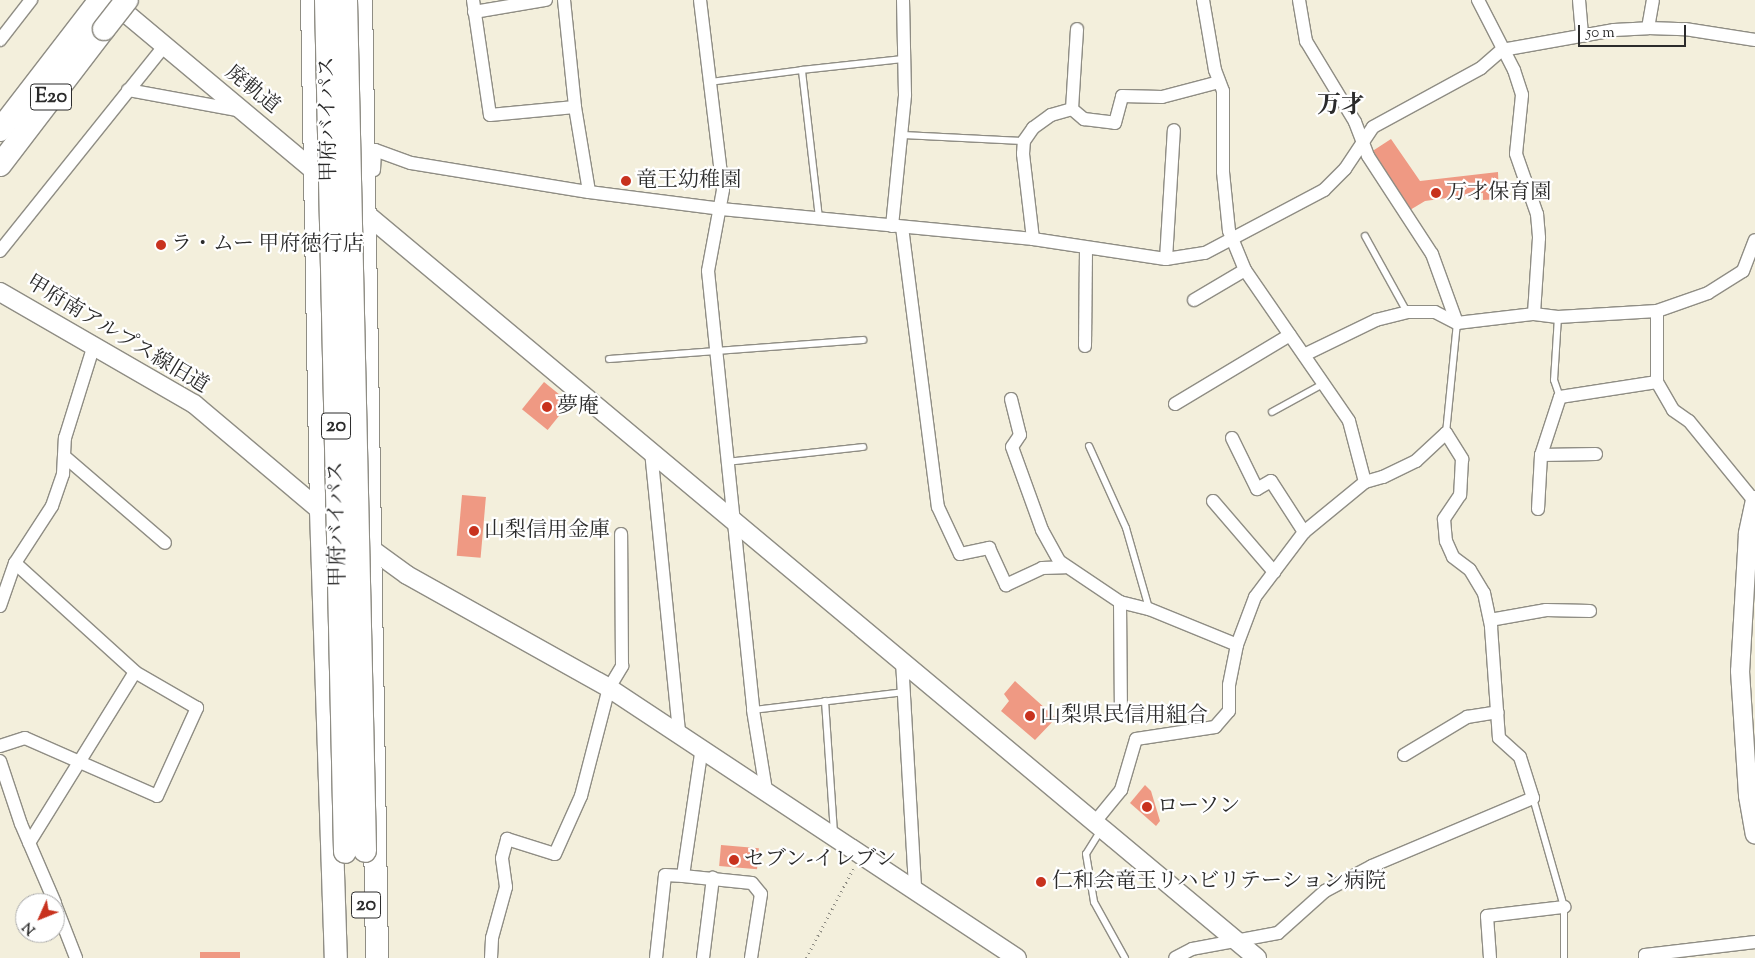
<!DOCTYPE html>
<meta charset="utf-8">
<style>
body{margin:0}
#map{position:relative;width:1755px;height:958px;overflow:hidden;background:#f3efdc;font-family:"Sorts Mill Goudy","Noto Serif JP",serif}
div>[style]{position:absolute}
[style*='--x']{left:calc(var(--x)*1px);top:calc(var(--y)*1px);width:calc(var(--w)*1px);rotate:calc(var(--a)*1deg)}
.building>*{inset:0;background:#ef9983;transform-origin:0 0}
.path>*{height:2.5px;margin-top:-1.25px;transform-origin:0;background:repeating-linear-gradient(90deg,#8f8d84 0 1px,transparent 0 5px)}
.roads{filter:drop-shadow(1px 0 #8f8d84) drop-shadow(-1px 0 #8f8d84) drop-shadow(0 1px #8f8d84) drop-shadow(0 -1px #8f8d84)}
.lane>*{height:6px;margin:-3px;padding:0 3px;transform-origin:3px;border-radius:3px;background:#fff}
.street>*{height:12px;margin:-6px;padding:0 6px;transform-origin:6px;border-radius:6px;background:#fff}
.secondary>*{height:18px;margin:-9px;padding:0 9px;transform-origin:9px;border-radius:9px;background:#fff}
.highway>*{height:22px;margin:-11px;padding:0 11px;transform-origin:11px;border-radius:11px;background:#fff}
.bridges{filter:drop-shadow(1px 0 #8f8d84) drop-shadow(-1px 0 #8f8d84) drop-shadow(0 1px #8f8d84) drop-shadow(0 -1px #8f8d84)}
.highway-bridge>*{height:22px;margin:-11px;padding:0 11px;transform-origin:11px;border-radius:11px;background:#fff}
.dots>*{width:14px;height:14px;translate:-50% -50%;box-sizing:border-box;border:2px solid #fff;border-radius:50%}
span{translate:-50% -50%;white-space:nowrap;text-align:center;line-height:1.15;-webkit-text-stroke:4.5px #fff;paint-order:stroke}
.shield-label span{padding:1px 4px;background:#fff;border:1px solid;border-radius:4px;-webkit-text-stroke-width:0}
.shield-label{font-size:20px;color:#2b2b2b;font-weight:700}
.street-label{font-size:21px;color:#2b2b2b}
.poi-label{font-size:21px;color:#2b2b2b}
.left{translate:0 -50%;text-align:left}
.quarter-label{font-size:24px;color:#2b2b2b;font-weight:700}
.north{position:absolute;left:15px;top:893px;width:50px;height:50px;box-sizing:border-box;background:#fff;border:1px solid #aaa;border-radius:50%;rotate:226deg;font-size:14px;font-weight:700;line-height:20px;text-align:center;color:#2b2b2b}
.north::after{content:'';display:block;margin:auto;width:18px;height:22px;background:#c8321e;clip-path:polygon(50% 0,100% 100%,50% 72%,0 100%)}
.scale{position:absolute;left:1578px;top:25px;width:108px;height:22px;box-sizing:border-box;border:2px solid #2b2b2b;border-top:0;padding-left:6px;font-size:15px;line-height:18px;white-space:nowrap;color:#2b2b2b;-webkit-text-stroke:4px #fff;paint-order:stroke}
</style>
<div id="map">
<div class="building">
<div style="clip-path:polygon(1391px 139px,1420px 181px,1498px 172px,1499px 199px,1483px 200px,1483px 193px,1425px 201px,1410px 210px,1371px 152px)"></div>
<div style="left:544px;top:382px;width:33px;height:35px;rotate:39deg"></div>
<div style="left:462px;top:495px;width:24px;height:61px;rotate:5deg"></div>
<div style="clip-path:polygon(1015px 681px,1056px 718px,1035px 740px,1001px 711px,1009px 701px,1004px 694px)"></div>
<div style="clip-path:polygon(1145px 785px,1151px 791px,1160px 821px,1156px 826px,1130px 803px)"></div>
<div style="left:721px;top:845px;width:38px;height:21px;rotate:5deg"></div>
<div style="left:200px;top:952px;width:40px;height:6px"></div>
</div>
<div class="path">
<div style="--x:806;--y:958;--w:101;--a:-62.2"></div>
</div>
<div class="roads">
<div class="lane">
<div style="--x:710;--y:82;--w:93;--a:-7.4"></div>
<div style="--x:901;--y:135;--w:123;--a:2.8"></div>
<div style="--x:819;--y:218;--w:149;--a:-96.6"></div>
<div style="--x:802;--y:70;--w:103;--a:-6.2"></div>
<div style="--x:1365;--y:236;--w:87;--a:61.1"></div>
<div style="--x:1558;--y:317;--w:63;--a:93.6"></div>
<div style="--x:1554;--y:380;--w:18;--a:71"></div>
<div style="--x:609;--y:359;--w:255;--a:-4.3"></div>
<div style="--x:1272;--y:412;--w:58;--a:-28.8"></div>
<div style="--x:1446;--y:433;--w:111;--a:-84.3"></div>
<div style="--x:1089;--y:446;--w:90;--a:65.7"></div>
<div style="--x:1126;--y:528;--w:83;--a:74"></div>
<div style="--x:727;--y:462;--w:137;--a:-6.3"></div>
<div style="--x:825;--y:701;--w:133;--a:86.1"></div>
<div style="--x:753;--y:710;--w:152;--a:-6.8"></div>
<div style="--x:1533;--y:798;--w:113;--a:74.1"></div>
<div style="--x:1564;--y:907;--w:51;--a:90"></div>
<div style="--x:1101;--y:830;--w:28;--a:122"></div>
<div style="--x:1086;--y:854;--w:49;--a:80.5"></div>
<div style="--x:1094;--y:902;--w:64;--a:61"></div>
</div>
<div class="street">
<div style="--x:473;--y:0;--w:116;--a:81.6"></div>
<div style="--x:490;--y:115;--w:85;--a:-5.4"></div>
<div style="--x:564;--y:0;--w:108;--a:84.1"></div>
<div style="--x:575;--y:107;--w:86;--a:80.6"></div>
<div style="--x:700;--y:0;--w:191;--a:83.1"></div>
<div style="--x:723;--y:190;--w:82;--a:100.5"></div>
<div style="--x:708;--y:271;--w:441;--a:84.1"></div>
<div style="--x:753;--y:710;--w:81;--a:80.8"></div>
<div style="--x:1203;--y:0;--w:71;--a:80.3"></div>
<div style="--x:1215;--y:70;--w:22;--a:69"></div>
<div style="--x:1223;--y:91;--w:81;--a:90"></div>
<div style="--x:1223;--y:172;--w:59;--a:84.2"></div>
<div style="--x:1229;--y:231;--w:42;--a:67.7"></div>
<div style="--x:1245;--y:270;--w:183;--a:55.4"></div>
<div style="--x:1349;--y:421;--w:63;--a:75.3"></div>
<div style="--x:1299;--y:0;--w:42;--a:80.3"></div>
<div style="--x:1306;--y:41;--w:95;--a:58.8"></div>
<div style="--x:1355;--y:122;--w:36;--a:69"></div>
<div style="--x:1368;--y:156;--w:117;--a:56.9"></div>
<div style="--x:1432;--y:254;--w:73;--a:70.1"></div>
<div style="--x:1478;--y:0;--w:79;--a:62.8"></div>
<div style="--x:1514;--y:70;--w:26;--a:72"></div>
<div style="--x:1522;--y:95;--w:59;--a:95.8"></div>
<div style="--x:1516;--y:154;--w:64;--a:70.7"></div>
<div style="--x:1537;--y:214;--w:24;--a:85"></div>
<div style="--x:1539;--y:238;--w:76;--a:93.8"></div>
<div style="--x:1579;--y:0;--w:36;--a:85"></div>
<div style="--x:474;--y:12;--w:73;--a:-9.5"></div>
<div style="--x:1648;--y:28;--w:28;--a:-80"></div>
<div style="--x:0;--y:40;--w:51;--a:-52.2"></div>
<div style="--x:128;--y:90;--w:116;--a:10.4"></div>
<div style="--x:1072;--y:109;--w:80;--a:-86.4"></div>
<div style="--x:374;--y:170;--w:20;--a:-87"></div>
<div style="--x:375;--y:150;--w:38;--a:20"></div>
<div style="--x:411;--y:163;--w:180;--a:9.3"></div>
<div style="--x:589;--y:192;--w:134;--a:7.3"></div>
<div style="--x:722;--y:209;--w:312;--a:5.5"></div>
<div style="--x:1033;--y:239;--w:134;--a:8.6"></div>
<div style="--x:1166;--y:259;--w:39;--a:-9"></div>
<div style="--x:1205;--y:253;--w:135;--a:-27.9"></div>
<div style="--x:1324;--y:190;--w:30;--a:-45"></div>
<div style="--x:1345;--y:169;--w:50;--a:-56.3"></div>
<div style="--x:1373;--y:127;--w:123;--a:-28.6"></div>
<div style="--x:1481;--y:68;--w:28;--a:-41"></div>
<div style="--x:1502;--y:50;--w:114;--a:-10.1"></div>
<div style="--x:1614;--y:30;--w:34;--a:-3"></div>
<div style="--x:1648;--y:28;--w:37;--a:2"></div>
<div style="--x:1685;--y:29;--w:71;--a:8.9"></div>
<div style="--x:892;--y:226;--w:132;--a:-84.3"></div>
<div style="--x:905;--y:95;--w:95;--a:-91.2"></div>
<div style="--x:902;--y:227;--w:282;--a:82.7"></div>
<div style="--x:938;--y:507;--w:52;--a:64.9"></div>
<div style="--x:960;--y:554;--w:30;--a:-12"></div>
<div style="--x:989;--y:548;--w:41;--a:65.3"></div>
<div style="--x:1006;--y:585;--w:40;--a:-25"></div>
<div style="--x:1042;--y:568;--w:23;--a:-2"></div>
<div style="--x:1033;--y:239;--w:86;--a:-96.7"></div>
<div style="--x:1023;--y:154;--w:13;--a:-86"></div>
<div style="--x:1024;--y:141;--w:16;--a:-55"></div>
<div style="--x:1033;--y:128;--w:22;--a:-36"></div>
<div style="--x:1051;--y:115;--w:22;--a:-16"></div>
<div style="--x:1072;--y:109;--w:16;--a:40"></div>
<div style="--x:1084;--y:119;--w:31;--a:7"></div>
<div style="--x:1115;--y:123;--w:28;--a:-75"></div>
<div style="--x:1122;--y:96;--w:40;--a:1.4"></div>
<div style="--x:1162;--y:97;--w:59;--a:-14.7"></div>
<div style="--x:0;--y:251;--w:263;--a:-51.3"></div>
<div style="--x:1166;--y:259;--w:129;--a:-86.5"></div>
<div style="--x:1194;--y:300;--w:59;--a:-30.5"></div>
<div style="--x:1657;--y:311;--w:71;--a:90"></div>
<div style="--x:1657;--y:382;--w:32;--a:60"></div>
<div style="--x:1673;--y:410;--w:19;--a:35"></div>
<div style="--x:1689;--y:421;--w:104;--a:50.8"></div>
<div style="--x:1085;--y:346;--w:98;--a:-89.4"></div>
<div style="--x:1304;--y:355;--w:80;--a:-25.9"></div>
<div style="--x:1376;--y:320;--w:32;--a:-14"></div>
<div style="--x:1407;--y:312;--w:28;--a:0"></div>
<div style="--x:1435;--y:312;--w:25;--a:27"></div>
<div style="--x:1457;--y:323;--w:78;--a:-6.7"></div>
<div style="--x:1534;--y:314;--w:24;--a:7"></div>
<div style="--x:1558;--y:317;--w:99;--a:-3.5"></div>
<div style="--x:1657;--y:311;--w:54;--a:-19.4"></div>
<div style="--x:1708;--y:293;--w:41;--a:-32.2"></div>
<div style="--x:1743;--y:271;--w:33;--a:-69"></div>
<div style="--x:1011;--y:399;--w:37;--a:76"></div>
<div style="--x:1020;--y:435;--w:14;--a:124"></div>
<div style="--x:1012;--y:447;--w:88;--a:70.1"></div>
<div style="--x:1042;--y:530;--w:35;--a:61"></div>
<div style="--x:1059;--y:561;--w:73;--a:33.9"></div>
<div style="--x:1120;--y:602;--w:30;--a:14"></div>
<div style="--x:1149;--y:609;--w:95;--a:22.2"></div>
<div style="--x:1175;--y:404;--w:134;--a:-31"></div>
<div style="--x:1232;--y:438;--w:57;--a:63.9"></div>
<div style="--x:1257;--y:489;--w:16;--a:-30"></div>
<div style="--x:1271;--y:481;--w:61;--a:57.1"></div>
<div style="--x:651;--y:451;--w:282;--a:84.3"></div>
<div style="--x:1596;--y:454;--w:55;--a:179"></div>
<div style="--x:1541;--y:455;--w:61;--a:-71.9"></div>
<div style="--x:1560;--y:397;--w:98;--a:-8.8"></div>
<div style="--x:64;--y:456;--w:133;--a:40.7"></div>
<div style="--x:1213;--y:501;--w:94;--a:49.3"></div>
<div style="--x:1538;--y:509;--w:54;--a:-86.8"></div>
<div style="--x:15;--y:563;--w:162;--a:42.2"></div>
<div style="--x:135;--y:672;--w:201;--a:121.8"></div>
<div style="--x:1120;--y:602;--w:111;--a:89.5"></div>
<div style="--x:0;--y:606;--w:46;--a:-70.8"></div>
<div style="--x:15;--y:563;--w:68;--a:-57"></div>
<div style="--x:52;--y:506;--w:34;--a:-71"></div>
<div style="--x:63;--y:474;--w:36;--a:-87"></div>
<div style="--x:65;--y:438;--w:97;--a:-72.7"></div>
<div style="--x:1490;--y:620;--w:57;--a:-10.1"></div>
<div style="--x:1546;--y:610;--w:44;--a:1.3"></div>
<div style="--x:902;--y:661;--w:227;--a:86.7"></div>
<div style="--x:0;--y:746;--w:26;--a:-18"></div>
<div style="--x:25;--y:738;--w:144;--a:23.7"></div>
<div style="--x:157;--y:796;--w:97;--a:-65.6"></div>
<div style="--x:197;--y:708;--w:72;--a:-149.9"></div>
<div style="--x:702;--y:747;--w:130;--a:98.4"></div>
<div style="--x:683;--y:876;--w:69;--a:5.8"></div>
<div style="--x:752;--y:883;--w:14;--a:51"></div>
<div style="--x:761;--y:894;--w:65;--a:98.9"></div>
<div style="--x:1404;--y:755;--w:74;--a:-31.1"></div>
<div style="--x:1467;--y:717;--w:31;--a:-9"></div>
<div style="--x:0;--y:761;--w:66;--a:71.6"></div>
<div style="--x:21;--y:824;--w:86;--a:66.7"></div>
<div style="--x:1094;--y:823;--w:43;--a:-50.7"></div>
<div style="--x:1121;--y:790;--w:53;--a:-73.6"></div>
<div style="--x:1136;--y:739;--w:80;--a:-8.6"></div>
<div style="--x:1215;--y:727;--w:21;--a:-49"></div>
<div style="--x:1229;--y:711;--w:26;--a:-90"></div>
<div style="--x:1229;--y:685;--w:41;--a:-78.7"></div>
<div style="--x:1237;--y:645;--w:51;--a:-69.4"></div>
<div style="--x:1255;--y:597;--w:81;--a:-53"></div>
<div style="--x:1304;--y:532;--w:79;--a:-39.3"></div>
<div style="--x:1365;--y:482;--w:19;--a:-16"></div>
<div style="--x:1383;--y:477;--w:37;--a:-26"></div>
<div style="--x:1416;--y:461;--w:41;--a:-43"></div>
<div style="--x:1446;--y:433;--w:31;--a:58"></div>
<div style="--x:1462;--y:459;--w:36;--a:93"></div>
<div style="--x:1460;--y:495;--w:29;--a:124"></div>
<div style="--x:1444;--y:519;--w:22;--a:85"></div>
<div style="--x:1446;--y:541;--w:17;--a:66"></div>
<div style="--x:1453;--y:557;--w:21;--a:37"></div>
<div style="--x:1470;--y:570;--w:27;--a:59"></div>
<div style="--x:1484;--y:593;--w:35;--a:78"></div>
<div style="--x:1491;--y:627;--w:111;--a:85.9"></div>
<div style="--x:1499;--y:738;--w:28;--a:42"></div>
<div style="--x:1520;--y:757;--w:43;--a:72.4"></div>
<div style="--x:1533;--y:798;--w:175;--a:157.1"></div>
<div style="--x:1372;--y:866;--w:53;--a:152"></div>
<div style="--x:1325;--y:891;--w:63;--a:138.2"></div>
<div style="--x:1278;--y:933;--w:87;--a:169.5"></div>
<div style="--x:1192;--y:949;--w:19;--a:152"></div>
<div style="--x:55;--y:904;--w:58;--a:68.7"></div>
<div style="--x:491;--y:958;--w:20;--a:-87"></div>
<div style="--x:492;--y:938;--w:53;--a:-74.6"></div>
<div style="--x:506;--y:887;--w:29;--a:-98"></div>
<div style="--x:502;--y:858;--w:20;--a:-75"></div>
<div style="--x:507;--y:839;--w:50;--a:17.4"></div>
<div style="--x:555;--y:854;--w:64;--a:-65.9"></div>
<div style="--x:581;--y:796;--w:112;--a:-75.5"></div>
<div style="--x:609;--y:688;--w:26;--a:-59"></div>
<div style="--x:622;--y:666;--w:132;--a:-90.4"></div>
<div style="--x:656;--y:958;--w:83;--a:-83.8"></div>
<div style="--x:665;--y:875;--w:18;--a:3"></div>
<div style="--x:703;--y:958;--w:81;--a:-82.9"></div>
<div style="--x:1490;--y:958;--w:42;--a:-94.1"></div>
<div style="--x:1487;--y:916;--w:78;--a:-6.7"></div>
<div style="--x:1645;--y:958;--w:3;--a:-90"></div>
<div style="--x:1645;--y:955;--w:111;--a:-6.7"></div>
</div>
<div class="secondary">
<div style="--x:110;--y:0;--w:276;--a:39.9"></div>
<div style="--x:359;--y:208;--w:1170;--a:39.87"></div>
<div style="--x:0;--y:292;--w:224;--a:30"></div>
<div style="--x:194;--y:404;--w:175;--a:40.1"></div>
<div style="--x:1755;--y:500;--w:35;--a:102"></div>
<div style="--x:1748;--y:534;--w:137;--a:93.3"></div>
<div style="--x:1740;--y:671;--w:125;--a:86.3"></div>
<div style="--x:1748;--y:796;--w:39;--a:80"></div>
<div style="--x:363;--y:543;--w:54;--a:36"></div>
<div style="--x:407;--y:575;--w:231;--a:29.2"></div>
<div style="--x:609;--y:688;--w:489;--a:33.5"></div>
</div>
<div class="highway">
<div style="--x:312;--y:0;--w:511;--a:88.99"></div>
<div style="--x:321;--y:511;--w:447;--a:88.1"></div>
<div style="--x:361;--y:0;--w:958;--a:89.04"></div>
<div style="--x:0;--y:130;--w:164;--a:-52.4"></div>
<div style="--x:0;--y:165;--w:171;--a:-52.6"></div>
</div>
</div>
<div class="bridges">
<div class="highway-bridge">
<div style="--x:326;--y:0;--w:852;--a:88.72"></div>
<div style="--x:346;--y:0;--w:851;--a:88.72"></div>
<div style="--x:104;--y:29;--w:37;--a:-52"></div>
</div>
</div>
<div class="dots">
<div style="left:626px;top:181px;background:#c8321e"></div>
<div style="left:1436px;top:193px;background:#c8321e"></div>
<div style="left:161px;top:245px;background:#c8321e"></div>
<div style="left:547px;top:407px;background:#c8321e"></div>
<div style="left:474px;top:531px;background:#c8321e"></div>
<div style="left:1030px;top:716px;background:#c8321e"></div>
<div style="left:1147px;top:807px;background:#c8321e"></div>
<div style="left:734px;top:860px;background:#c8321e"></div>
<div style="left:1041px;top:882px;background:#c8321e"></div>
</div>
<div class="shield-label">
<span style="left:51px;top:97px">E20</span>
<span style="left:336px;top:426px">20</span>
<span style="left:366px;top:905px">20</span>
</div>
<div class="street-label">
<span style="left:252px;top:90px;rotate:39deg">廃軌道</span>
<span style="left:329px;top:119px;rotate:-91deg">甲府バイパス</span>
<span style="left:117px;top:335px;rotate:31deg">甲府南アルプス線旧道</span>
<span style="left:338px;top:524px;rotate:-91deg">甲府バイパス</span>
</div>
<div class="poi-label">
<span class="left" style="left:636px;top:181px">竜王幼稚園</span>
<span class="left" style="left:1446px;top:193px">万才保育園</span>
<span class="left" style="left:171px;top:245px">ラ・ムー 甲府徳行店</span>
<span class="left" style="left:557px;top:407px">夢庵</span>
<span class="left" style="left:484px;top:531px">山梨信用金庫</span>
<span class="left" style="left:1040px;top:716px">山梨県民信用組合</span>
<span class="left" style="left:1157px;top:807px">ローソン</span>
<span class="left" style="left:744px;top:860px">セブン-イレブン</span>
<span class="left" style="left:1052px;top:882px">仁和会竜王リハビリテーション病院</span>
</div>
<div class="quarter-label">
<span style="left:1341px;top:107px">万才</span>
</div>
<div class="north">N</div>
<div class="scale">50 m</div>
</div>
